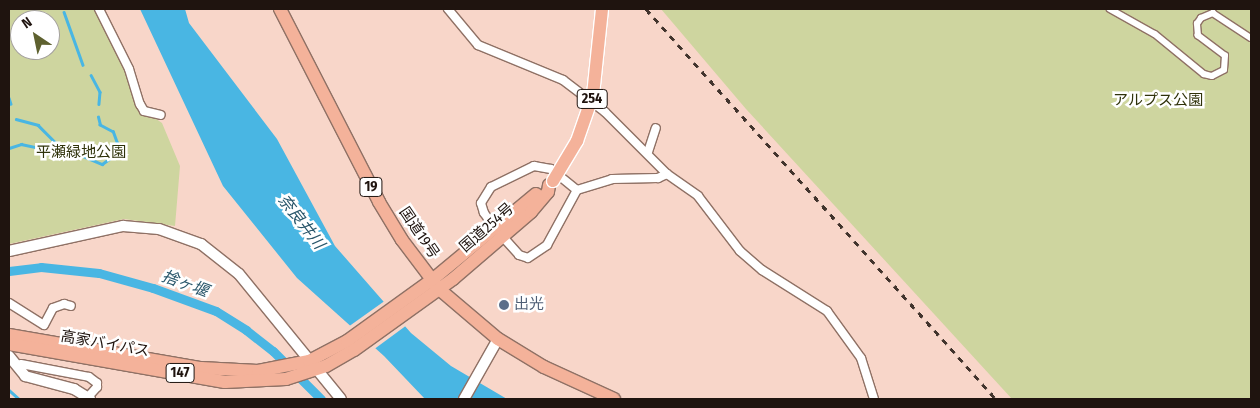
<!DOCTYPE html>
<meta charset="utf-8">
<style>
body{margin:0}
#map{position:relative;width:1260px;height:408px;overflow:hidden;background:#f8d6c9;font-family:"Fira Sans Condensed","Noto Sans JP",sans-serif}
div>[style]{position:absolute}
[style*='--x']{left:calc(var(--x)*1px);top:calc(var(--y)*1px);width:calc(var(--w)*1px);rotate:calc(var(--a)*1deg)}
.green>*{inset:0;background:#ced59f}
.water>*{inset:0;background:#49b6e3}
.pier>*{inset:0;background:#f8d6c9}
.stream>*{height:2.5px;margin:-1.25px;padding:0 1.25px;transform-origin:1.25px;border-radius:1.25px;background:#49b6e3}
.canal>*{height:9px;margin:-4.5px;padding:0 4.5px;transform-origin:4.5px;border-radius:4.5px;background:#49b6e3}
.roads{filter:drop-shadow(1px 0 #8f7165) drop-shadow(-1px 0 #8f7165) drop-shadow(0 1px #8f7165) drop-shadow(0 -1px #8f7165)}
.pedestrian>*{height:5.5px;margin:-2.75px;padding:0 2.75px;transform-origin:2.75px;border-radius:2.75px;background:#fff}
.minor>*{height:8px;margin:-4px;padding:0 4px;transform-origin:4px;border-radius:4px;background:#fff}
.tertiary>*{height:10px;margin:-5px;padding:0 5px;transform-origin:5px;border-radius:5px;background:#fff}
.trunk>*{height:12px;margin:-6px;padding:0 6px;transform-origin:6px;border-radius:6px;background:#f4b29a}
.rail>*{height:2.5px;margin-top:-1.25px;transform-origin:0;background:repeating-linear-gradient(90deg,#42342d 0 6px,transparent 0 12px)}
.bridges{filter:drop-shadow(1px 0 #fff) drop-shadow(-1px 0 #fff) drop-shadow(0 1px #fff) drop-shadow(0 -1px #fff)}
.trunk-bridge>*{height:12px;margin:-6px;padding:0 6px;transform-origin:6px;border-radius:6px;background:#f4b29a}
.dots>*{width:14px;height:14px;translate:-50% -50%;box-sizing:border-box;border:2px solid #fff;border-radius:50%}
span{translate:-50% -50%;white-space:nowrap;text-align:center;line-height:1.15;-webkit-text-stroke:5px #fff;paint-order:stroke}
.shield-label span{padding:1px 4px;background:#fff;border:1px solid;border-radius:4px;-webkit-text-stroke-width:0}
.shield-label{font-size:14px;color:#1f140f;font-weight:700}
.park-label{font-size:15px;color:#2f320a}
.street-label{font-size:15px;color:#1f140f}
.service-label{font-size:15px;color:#4e5e75}
.left{translate:0 -50%;text-align:left}
.water-label{font-size:16px;color:#2a576b;font-style:italic}
.frame{position:absolute;inset:0;border:10px solid #1f140f;pointer-events:none}
.north{position:absolute;left:10px;top:10px;width:50px;height:50px;box-sizing:border-box;background:#fff;border:1px solid #a5a19f;border-radius:50%;rotate:326deg;font-size:14px;font-weight:700;line-height:20px;text-align:center;color:#1f140f}
.north::after{content:'';display:block;margin:auto;width:18px;height:22px;background:#5e612f;clip-path:polygon(50% 0,100% 100%,50% 72%,0 100%)}
</style>
<div id="map">
<div class="green">
<div style="clip-path:polygon(evenodd,9px 9px,95px 9px,126px 72px,136px 105px,162px 123px,180px 166px,175px 226px,124px 219px,9px 244px,9px 9px,20px 20px,50px 20px,50px 50px,20px 50px,20px 20px)"></div>
<div style="clip-path:polygon(661px 9px,1251px 9px,1251px 399px,1012px 399px,746px 109px)"></div>
</div>
<div class="water">
<div style="clip-path:polygon(140px 9px,185px 9px,189px 23px,277px 139px,335px 246px,411px 333px,451px 366px,507px 399px,425px 399px,384px 356px,297px 278px,223px 186px)"></div>
</div>
<div class="pier">
<div style="clip-path:polygon(386px 300px,407px 325px,373px 350px,348px 327px)"></div>
</div>
<div class="stream">
<div style="--x:64;--y:12;--w:56;--a:70.3"></div>
<div style="--x:91;--y:75;--w:19;--a:62"></div>
<div style="--x:100;--y:92;--w:12;--a:95"></div>
<div style="--x:9;--y:98;--w:6;--a:72"></div>
<div style="--x:16;--y:119;--w:23;--a:15"></div>
<div style="--x:38;--y:125;--w:30;--a:45"></div>
<div style="--x:59;--y:146;--w:47;--a:22.7"></div>
<div style="--x:102;--y:164;--w:17;--a:-36"></div>
<div style="--x:116;--y:154;--w:11;--a:-85"></div>
<div style="--x:117;--y:143;--w:12;--a:-110"></div>
<div style="--x:113;--y:132;--w:15;--a:-152"></div>
<div style="--x:100;--y:125;--w:8;--a:-104"></div>
<div style="--x:9;--y:148;--w:13;--a:-18"></div>
<div style="--x:21;--y:144;--w:29;--a:12"></div>
<div style="--x:49;--y:150;--w:13;--a:-13"></div>
<div style="--x:9;--y:390;--w:13;--a:42"></div>
</div>
<div class="canal">
<div style="--x:9;--y:271;--w:32;--a:-7"></div>
<div style="--x:41;--y:267;--w:58;--a:5.9"></div>
<div style="--x:99;--y:273;--w:56;--a:15.5"></div>
<div style="--x:153;--y:288;--w:67;--a:20.1"></div>
<div style="--x:216;--y:311;--w:36;--a:32"></div>
<div style="--x:246;--y:330;--w:34;--a:38"></div>
<div style="--x:273;--y:351;--w:68;--a:45"></div>
</div>
<div class="roads">
<div class="pedestrian">
<div style="--x:1110;--y:9;--w:51;--a:29.1"></div>
<div style="--x:1155;--y:34;--w:63;--a:39.2"></div>
<div style="--x:1204;--y:74;--w:8;--a:14"></div>
<div style="--x:1212;--y:76;--w:13;--a:-27"></div>
<div style="--x:1224;--y:70;--w:14;--a:-86"></div>
<div style="--x:1225;--y:56;--w:34;--a:-143"></div>
<div style="--x:1198;--y:36;--w:12;--a:-95"></div>
<div style="--x:1197;--y:24;--w:7;--a:-56"></div>
<div style="--x:1201;--y:18;--w:13;--a:-23"></div>
<div style="--x:1213;--y:13;--w:45;--a:33.3"></div>
</div>
<div class="minor">
<div style="--x:99;--y:9;--w:67;--a:63.4"></div>
<div style="--x:129;--y:69;--w:37;--a:73"></div>
<div style="--x:140;--y:104;--w:8;--a:60"></div>
<div style="--x:144;--y:111;--w:17;--a:13"></div>
<div style="--x:448;--y:9;--w:47;--a:50.2"></div>
<div style="--x:478;--y:45;--w:92;--a:22.4"></div>
<div style="--x:563;--y:80;--w:53;--a:37.3"></div>
<div style="--x:605;--y:112;--w:88;--a:45"></div>
<div style="--x:667;--y:174;--w:38;--a:35"></div>
<div style="--x:698;--y:196;--w:69;--a:52.6"></div>
<div style="--x:740;--y:251;--w:29;--a:41"></div>
<div style="--x:762;--y:270;--w:77;--a:32.2"></div>
<div style="--x:827;--y:311;--w:58;--a:54.1"></div>
<div style="--x:861;--y:358;--w:43;--a:72.4"></div>
<div style="--x:648;--y:152;--w:25;--a:-72"></div>
<div style="--x:496;--y:230;--w:21;--a:-125"></div>
<div style="--x:484;--y:213;--w:10;--a:-107"></div>
<div style="--x:481;--y:203;--w:19;--a:-58"></div>
<div style="--x:491;--y:187;--w:48;--a:-26"></div>
<div style="--x:534;--y:166;--w:17;--a:10"></div>
<div style="--x:551;--y:169;--w:33;--a:39"></div>
<div style="--x:503;--y:237;--w:24;--a:48"></div>
<div style="--x:519;--y:255;--w:9;--a:18"></div>
<div style="--x:528;--y:258;--w:23;--a:-34"></div>
<div style="--x:547;--y:245;--w:63;--a:-61.4"></div>
<div style="--x:577;--y:190;--w:37;--a:-17"></div>
<div style="--x:612;--y:179;--w:46;--a:-1.2"></div>
<div style="--x:658;--y:178;--w:10;--a:-24"></div>
<div style="--x:9;--y:303;--w:41;--a:32.2"></div>
<div style="--x:44;--y:325;--w:19;--a:-62"></div>
<div style="--x:53;--y:308;--w:12;--a:-20"></div>
<div style="--x:64;--y:304;--w:7;--a:16"></div>
<div style="--x:21;--y:364;--w:69;--a:10.8"></div>
<div style="--x:89;--y:377;--w:10;--a:37"></div>
<div style="--x:97;--y:383;--w:4;--a:90"></div>
<div style="--x:97;--y:387;--w:13;--a:132"></div>
</div>
<div class="tertiary">
<div style="--x:9;--y:251;--w:117;--a:-12.4"></div>
<div style="--x:123;--y:226;--w:36;--a:5"></div>
<div style="--x:159;--y:229;--w:45;--a:19.7"></div>
<div style="--x:201;--y:244;--w:48;--a:38.3"></div>
<div style="--x:239;--y:274;--w:161;--a:50.8"></div>
<div style="--x:9;--y:356;--w:26;--a:51"></div>
<div style="--x:25;--y:376;--w:51;--a:14.9"></div>
<div style="--x:74;--y:389;--w:19;--a:32"></div>
<div style="--x:464;--y:399;--w:69;--a:-60.5"></div>
</div>
<div class="trunk">
<div style="--x:280;--y:9;--w:217;--a:62.8"></div>
<div style="--x:379;--y:202;--w:44;--a:58.8"></div>
<div style="--x:402;--y:240;--w:61;--a:52.9"></div>
<div style="--x:439;--y:289;--w:77;--a:40.3"></div>
<div style="--x:498;--y:339;--w:54;--a:31.3"></div>
<div style="--x:544;--y:367;--w:77;--a:24.6"></div>
<div style="--x:9;--y:335;--w:195;--a:9.8"></div>
<div style="--x:201;--y:368;--w:57;--a:3"></div>
<div style="--x:258;--y:371;--w:52;--a:-11.1"></div>
<div style="--x:309;--y:361;--w:43;--a:-27.8"></div>
<div style="--x:347;--y:341;--w:105;--a:-35.7"></div>
<div style="--x:432;--y:280;--w:135;--a:-39.6"></div>
<div style="--x:9;--y:344;--w:219;--a:10"></div>
<div style="--x:225;--y:382;--w:61;--a:-2.8"></div>
<div style="--x:286;--y:379;--w:42;--a:-18"></div>
<div style="--x:326;--y:366;--w:32;--a:-30"></div>
<div style="--x:354;--y:350;--w:122;--a:-35.6"></div>
<div style="--x:453;--y:279;--w:103;--a:-40.7"></div>
<div style="--x:531;--y:212;--w:26;--a:-50"></div>
<div style="--x:548;--y:192;--w:7;--a:-82"></div>
</div>
</div>
<div class="rail">
<div style="--x:646;--y:9;--w:524;--a:48.09"></div>
</div>
<div class="bridges">
<div class="trunk-bridge">
<div style="--x:553;--y:181;--w:47;--a:-59"></div>
<div style="--x:577;--y:141;--w:49;--a:-70.8"></div>
<div style="--x:593;--y:95;--w:86;--a:-84"></div>
</div>
</div>
<div class="dots">
<div style="left:504px;top:305px;background:#5c6f8a"></div>
</div>
<div class="shield-label">
<span style="left:592px;top:99px">254</span>
<span style="left:371px;top:187px">19</span>
<span style="left:180px;top:373px">147</span>
</div>
<div class="park-label">
<span style="left:1158px;top:101px">アルプス公園</span>
<span style="left:81px;top:153px">平瀬緑地公園</span>
</div>
<div class="street-label">
<span style="left:487px;top:228px;rotate:-41deg">国道254号</span>
<span style="left:419px;top:233px;rotate:56deg">国道19号</span>
<span style="left:105px;top:344px;rotate:10deg">高家バイパス</span>
</div>
<div class="service-label">
<span class="left" style="left:514px;top:305px">出光</span>
</div>
<div class="water-label">
<span style="left:301px;top:222px;rotate:52deg">奈良井川</span>
<span style="left:185px;top:284px;rotate:20deg">捨ヶ堰</span>
</div>
<div class="frame"></div>
<div class="north">N</div>
</div>
